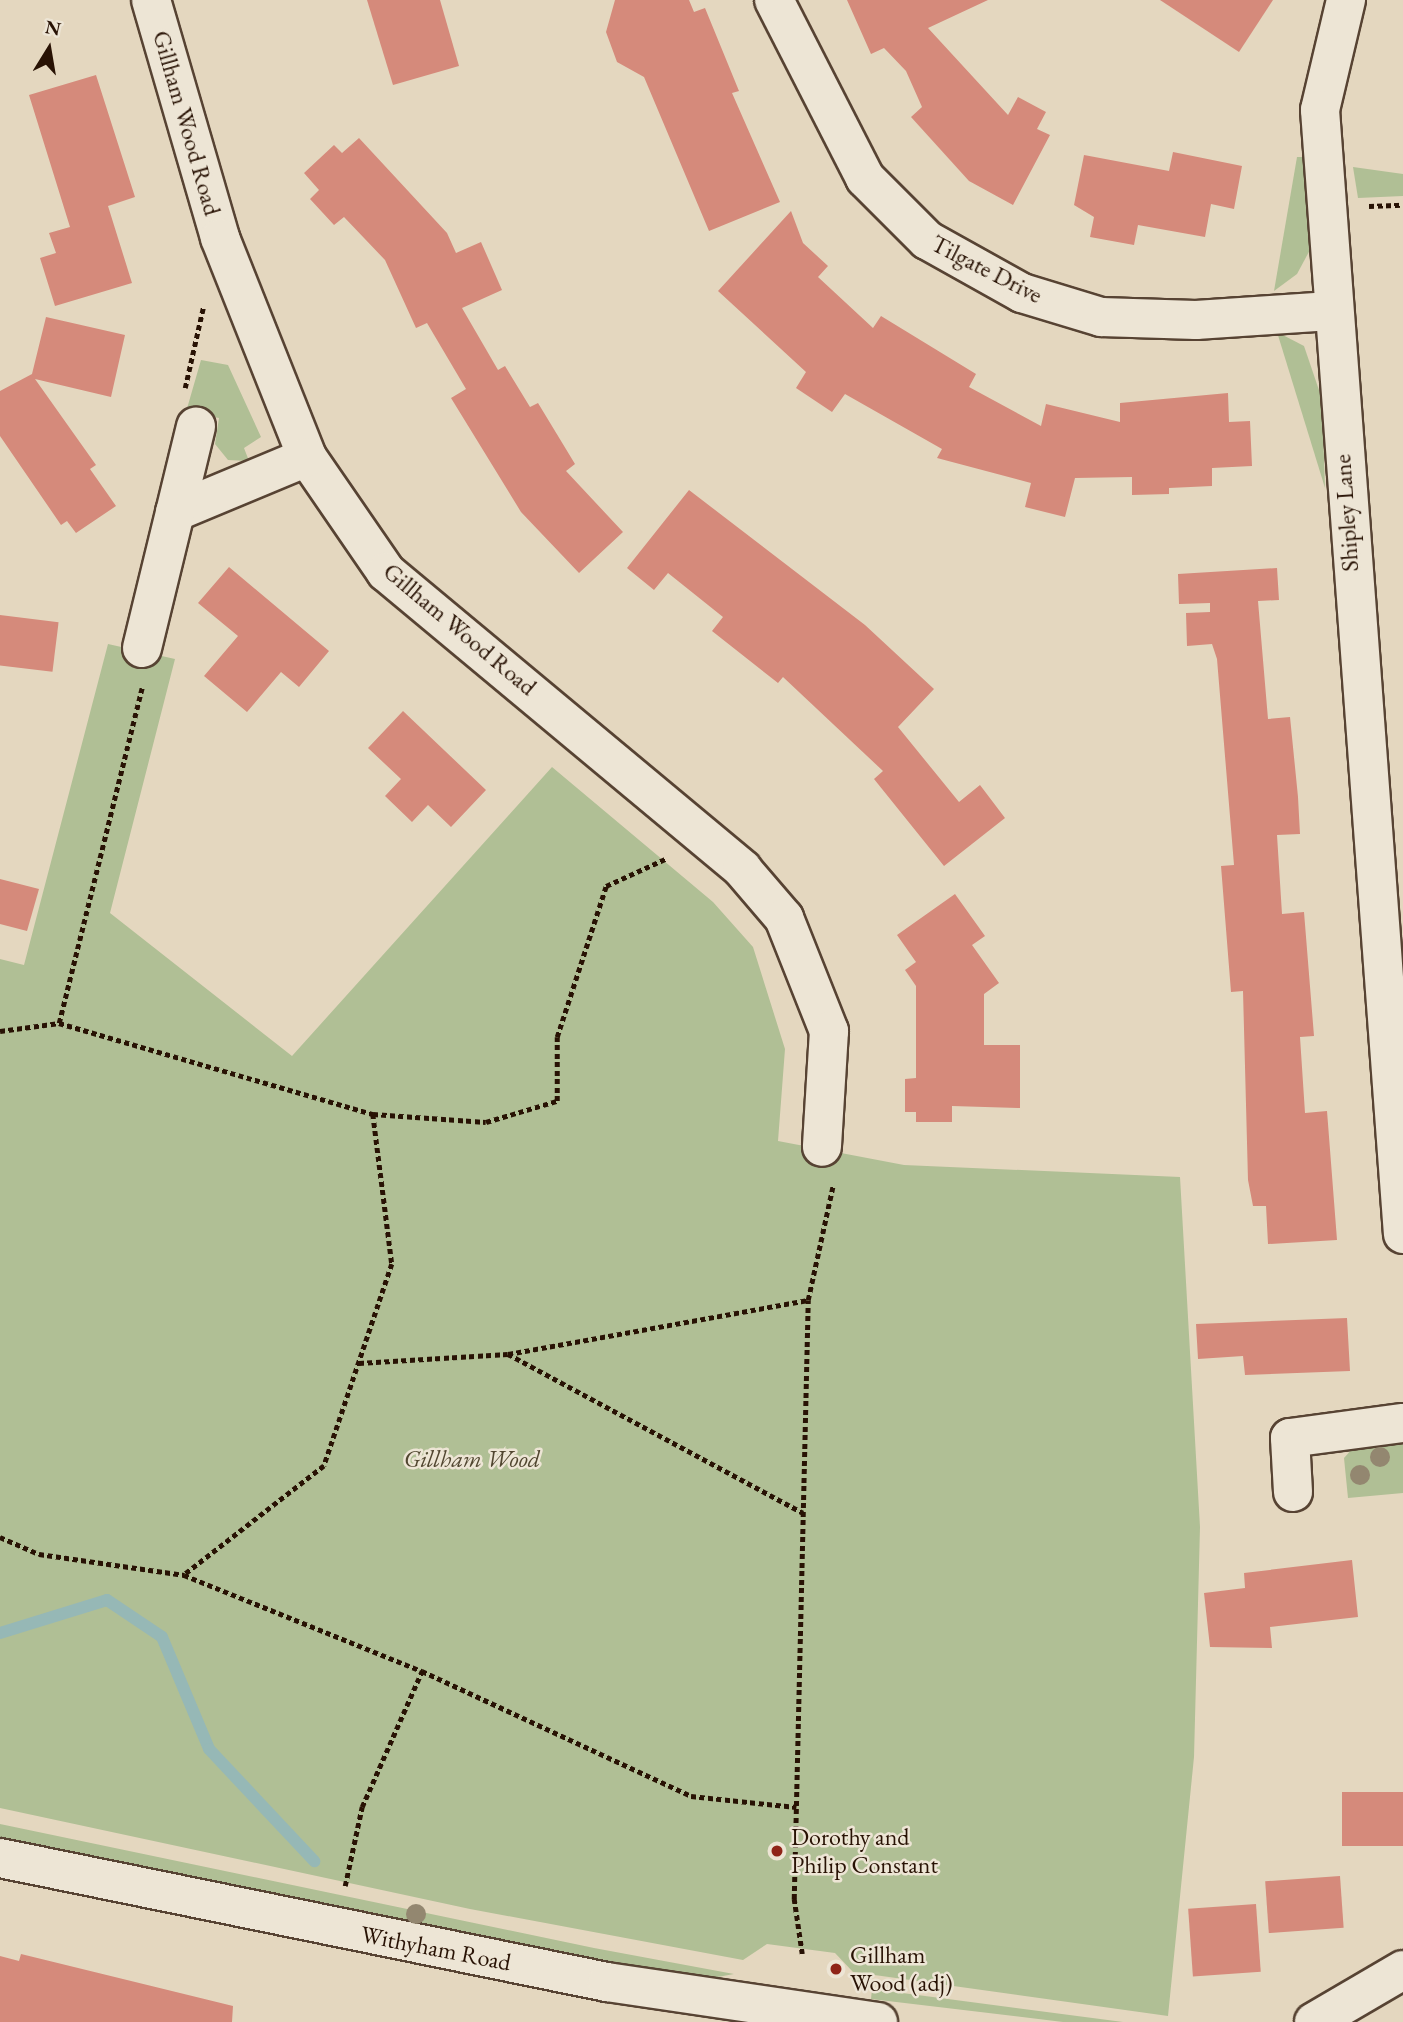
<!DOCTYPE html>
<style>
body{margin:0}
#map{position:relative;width:1403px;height:2022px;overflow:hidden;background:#e4d7bf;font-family:"EB Garamond",serif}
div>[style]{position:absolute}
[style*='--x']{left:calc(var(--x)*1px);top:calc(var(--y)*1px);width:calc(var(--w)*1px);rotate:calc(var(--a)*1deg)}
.green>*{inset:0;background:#b0bf95}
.stream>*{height:12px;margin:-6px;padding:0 6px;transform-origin:6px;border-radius:6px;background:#96b8b6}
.building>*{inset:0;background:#d58a7b;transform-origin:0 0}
.path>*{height:4.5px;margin-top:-2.25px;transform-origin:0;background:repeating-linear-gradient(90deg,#281204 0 5px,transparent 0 8.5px)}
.roads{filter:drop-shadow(2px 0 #574333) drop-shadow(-2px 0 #574333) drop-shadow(0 2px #574333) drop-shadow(0 -2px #574333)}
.minor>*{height:38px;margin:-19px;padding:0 19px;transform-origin:19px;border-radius:19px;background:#ede5d5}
.trees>*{width:20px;height:20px;margin:-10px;border-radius:50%;background:#938770}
.dots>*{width:19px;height:19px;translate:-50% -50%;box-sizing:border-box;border:4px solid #ede5d5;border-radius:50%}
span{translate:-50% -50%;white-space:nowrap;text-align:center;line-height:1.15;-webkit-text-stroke:5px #ede5d5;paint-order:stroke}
.street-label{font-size:24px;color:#281204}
.park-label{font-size:24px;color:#514630;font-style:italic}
.poi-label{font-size:24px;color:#281204}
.left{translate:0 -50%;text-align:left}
.north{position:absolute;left:14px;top:14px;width:70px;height:70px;-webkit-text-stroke:5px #ede5d5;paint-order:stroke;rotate:11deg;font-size:19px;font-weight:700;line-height:28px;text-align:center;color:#281204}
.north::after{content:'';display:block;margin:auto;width:24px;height:32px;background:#281204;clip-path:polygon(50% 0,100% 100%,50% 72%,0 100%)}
</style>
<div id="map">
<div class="green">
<div style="clip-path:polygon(1297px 157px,1304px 157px,1311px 248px,1297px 274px,1274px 291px)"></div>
<div style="clip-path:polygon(1353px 167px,1403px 174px,1403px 196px,1358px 198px)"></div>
<div style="clip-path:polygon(1277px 332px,1304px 346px,1322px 399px,1325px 488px)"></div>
<div style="clip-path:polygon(201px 360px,228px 365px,261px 437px,244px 448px,249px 461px,228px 460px,215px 444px,219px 418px,186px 412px)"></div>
<div style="clip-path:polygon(108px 644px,175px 659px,110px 913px,292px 1056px,552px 767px,713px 902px,753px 947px,785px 1049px,778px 1141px,904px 1165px,1180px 1177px,1200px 1527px,1194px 1757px,1168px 2016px,853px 1972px,835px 1953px,767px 1944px,743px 1960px,470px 1909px,0 1808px,0 959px,24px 965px)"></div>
<div style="clip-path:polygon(1403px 1440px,1403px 1493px,1348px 1498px,1344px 1458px,1353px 1448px)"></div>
<div style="clip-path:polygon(0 1824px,594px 1948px,734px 1974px,712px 1978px,591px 1961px,413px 1925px,0 1838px)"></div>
<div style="clip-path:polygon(872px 1989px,1123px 2022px,1063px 2022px,871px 1999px)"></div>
</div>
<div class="stream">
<div style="--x:0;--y:1633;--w:112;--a:-17.1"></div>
<div style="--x:107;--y:1600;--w:66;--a:33.9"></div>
<div style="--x:162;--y:1637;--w:121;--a:67.2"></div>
<div style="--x:209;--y:1749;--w:154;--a:46.8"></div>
</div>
<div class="building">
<div style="clip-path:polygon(367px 0,440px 0,459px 66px,393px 85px)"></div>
<div style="clip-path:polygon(615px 0,689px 0,694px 12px,705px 8px,739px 91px,732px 93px,780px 202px,709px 231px,644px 77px,617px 62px,606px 32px)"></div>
<div style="clip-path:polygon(847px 0,988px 0,928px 28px,1008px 115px,1018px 97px,1046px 112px,1037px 129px,1050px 135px,1013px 205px,969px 181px,911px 117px,922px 107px,906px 71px,884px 48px,871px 54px)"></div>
<div style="clip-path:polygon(1160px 0,1273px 0,1239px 52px)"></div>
<div style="clip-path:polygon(96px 75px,135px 197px,108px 206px,132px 283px,55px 306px,40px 258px,56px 253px,49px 233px,70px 227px,29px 95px)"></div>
<div style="clip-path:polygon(359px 138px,447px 233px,456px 253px,481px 242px,502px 290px,462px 308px,498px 370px,505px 366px,530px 407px,538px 403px,575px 464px,566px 471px,623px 532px,579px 573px,521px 512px,451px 398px,466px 389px,427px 323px,416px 328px,385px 260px,344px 217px,334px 225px,310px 199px,319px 190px,304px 173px,334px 145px,342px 153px)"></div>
<div style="clip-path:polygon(1173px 152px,1242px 166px,1234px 209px,1211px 204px,1205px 237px,1138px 225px,1134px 245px,1090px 237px,1094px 217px,1074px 205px,1084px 155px,1169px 171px)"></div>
<div style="clip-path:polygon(791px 211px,803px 243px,828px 266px,818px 277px,873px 328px,881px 316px,976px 374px,969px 387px,1041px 426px,1046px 404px,1120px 422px,1120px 403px,1228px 393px,1229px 422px,1250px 421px,1252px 466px,1212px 468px,1212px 486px,1169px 488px,1169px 494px,1132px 495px,1132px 477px,1075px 478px,1065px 517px,1025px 507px,1031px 483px,937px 458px,942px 449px,845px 394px,832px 412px,796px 388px,806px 372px,718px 291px)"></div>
<div style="clip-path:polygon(46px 317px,125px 335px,111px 397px,35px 379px,96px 465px,90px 469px,116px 506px,76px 533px,67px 521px,61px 525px,0 436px,0 391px,32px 374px)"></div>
<div style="clip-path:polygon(689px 490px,865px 625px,934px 689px,898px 727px,959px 802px,980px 785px,1005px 818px,944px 866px,874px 779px,883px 771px,783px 677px,778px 683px,712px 631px,723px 617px,668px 573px,654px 590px,627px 568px)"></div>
<div style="clip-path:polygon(229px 567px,329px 651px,299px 687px,281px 672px,247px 712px,204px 676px,238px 636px,198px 603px)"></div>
<div style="clip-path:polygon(1277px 568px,1279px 600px,1258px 601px,1268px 719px,1290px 717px,1298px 797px,1300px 834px,1277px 835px,1282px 914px,1304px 912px,1314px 1036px,1300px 1037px,1305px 1113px,1327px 1111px,1337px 1240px,1268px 1244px,1266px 1206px,1253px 1206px,1248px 1180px,1243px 991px,1231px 992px,1221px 866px,1234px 865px,1217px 659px,1212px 644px,1187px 646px,1186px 613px,1210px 612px,1210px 603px,1179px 604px,1178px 574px)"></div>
<div style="left:0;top:615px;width:59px;height:50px;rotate:7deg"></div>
<div style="clip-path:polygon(403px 711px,486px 790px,451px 827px,428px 805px,412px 822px,385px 796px,401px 779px,368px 748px)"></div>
<div style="clip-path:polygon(0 879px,39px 889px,27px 931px,0 924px)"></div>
<div style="clip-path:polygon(955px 894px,985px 936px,972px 945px,999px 983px,984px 994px,984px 1045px,1020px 1045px,1020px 1108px,952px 1106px,952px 1122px,916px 1122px,916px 1112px,905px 1112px,905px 1079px,916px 1078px,916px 986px,905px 970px,916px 962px,897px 935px)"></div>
<div style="clip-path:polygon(1347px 1318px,1350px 1371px,1245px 1375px,1243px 1356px,1198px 1359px,1196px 1324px)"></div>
<div style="clip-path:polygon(1352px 1560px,1358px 1617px,1270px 1627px,1272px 1648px,1210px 1647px,1204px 1593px,1245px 1588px,1244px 1573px)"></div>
<div style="left:1403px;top:1792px;width:54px;height:61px;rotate:90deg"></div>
<div style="left:1340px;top:1876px;width:52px;height:75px;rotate:86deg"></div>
<div style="left:1256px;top:1904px;width:68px;height:68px;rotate:86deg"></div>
<div style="clip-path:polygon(21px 1954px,233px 2006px,232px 2022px,0 2022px,0 1956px,19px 1961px)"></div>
</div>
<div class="path">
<div style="--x:1369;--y:206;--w:34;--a:-2"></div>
<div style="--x:185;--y:388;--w:82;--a:-77.3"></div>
<div style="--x:59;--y:1023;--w:327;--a:16.2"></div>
<div style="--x:373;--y:1114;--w:151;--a:82.8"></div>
<div style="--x:392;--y:1264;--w:213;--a:108.6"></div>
<div style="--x:324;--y:1466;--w:177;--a:142.1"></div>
<div style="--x:0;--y:1031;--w:60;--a:-7.7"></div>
<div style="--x:59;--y:1023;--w:345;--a:-76.1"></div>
<div style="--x:373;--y:1114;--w:113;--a:4"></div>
<div style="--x:486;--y:1122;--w:74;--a:-16.5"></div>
<div style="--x:557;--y:1101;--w:64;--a:-90"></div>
<div style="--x:557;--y:1037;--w:159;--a:-72"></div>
<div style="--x:606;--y:886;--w:65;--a:-24.6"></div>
<div style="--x:508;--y:1354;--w:335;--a:28.3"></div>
<div style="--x:359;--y:1363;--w:149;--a:-3.5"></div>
<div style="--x:508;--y:1354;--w:305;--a:-10.2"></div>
<div style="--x:0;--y:1537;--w:43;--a:23.6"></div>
<div style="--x:39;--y:1554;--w:147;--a:8.2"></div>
<div style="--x:184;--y:1575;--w:257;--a:22"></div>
<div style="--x:422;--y:1671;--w:297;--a:24.9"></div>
<div style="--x:691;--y:1796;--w:106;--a:6"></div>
<div style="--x:345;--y:1886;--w:81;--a:-77.9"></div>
<div style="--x:362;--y:1807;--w:149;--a:-66.2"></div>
<div style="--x:802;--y:1954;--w:56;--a:-98.3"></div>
<div style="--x:794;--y:1899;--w:599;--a:-88.66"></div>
<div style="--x:808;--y:1300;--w:118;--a:-77.7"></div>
</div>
<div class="roads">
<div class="minor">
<div style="--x:151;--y:0;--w:248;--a:73.8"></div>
<div style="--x:220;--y:238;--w:236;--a:68.3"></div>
<div style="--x:307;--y:457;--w:140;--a:55.5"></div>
<div style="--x:386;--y:572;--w:464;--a:39.8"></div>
<div style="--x:742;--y:869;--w:65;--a:49.4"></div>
<div style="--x:784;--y:918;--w:122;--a:68.3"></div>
<div style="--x:829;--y:1031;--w:116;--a:93.5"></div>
<div style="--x:774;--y:0;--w:200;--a:62.9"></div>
<div style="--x:865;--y:178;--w:88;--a:45"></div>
<div style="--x:927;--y:240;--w:109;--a:29.2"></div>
<div style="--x:1022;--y:293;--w:83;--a:16.9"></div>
<div style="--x:1101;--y:317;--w:95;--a:1.8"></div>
<div style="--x:1196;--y:320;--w:135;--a:-3.8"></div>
<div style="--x:1346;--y:0;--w:113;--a:103.3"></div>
<div style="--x:1320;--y:110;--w:1127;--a:85.78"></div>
<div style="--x:175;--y:512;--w:143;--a:-22.6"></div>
<div style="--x:142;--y:648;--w:228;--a:-76.3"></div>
<div style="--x:1293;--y:1492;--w:54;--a:-93.2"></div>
<div style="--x:1290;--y:1438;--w:114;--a:-7.6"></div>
<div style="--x:0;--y:1858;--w:620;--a:11.55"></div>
<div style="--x:607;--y:1982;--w:274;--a:8.4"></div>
<div style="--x:1314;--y:2022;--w:103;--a:-30.3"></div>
</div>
</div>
<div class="trees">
<div style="left:1380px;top:1457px"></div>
<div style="left:1360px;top:1475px"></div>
<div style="left:416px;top:1914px"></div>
</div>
<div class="dots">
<div style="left:777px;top:1851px;background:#8f2418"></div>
<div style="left:836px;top:1969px;background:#8f2418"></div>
</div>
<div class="street-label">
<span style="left:187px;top:123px;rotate:74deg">Gillham Wood Road</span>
<span style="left:987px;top:269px;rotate:27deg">Tilgate Drive</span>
<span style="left:1346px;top:513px;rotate:-94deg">Shipley Lane</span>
<span style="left:460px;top:629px;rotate:40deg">Gillham Wood Road</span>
<span style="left:436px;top:1948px;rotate:11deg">Withyham Road</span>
</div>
<div class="park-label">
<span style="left:472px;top:1459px">Gillham Wood</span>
</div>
<div class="poi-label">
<span class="left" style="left:791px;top:1851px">Dorothy and<br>Philip Constant</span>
<span class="left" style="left:850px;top:1969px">Gillham<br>Wood (adj)</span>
</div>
<div class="north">N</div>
</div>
